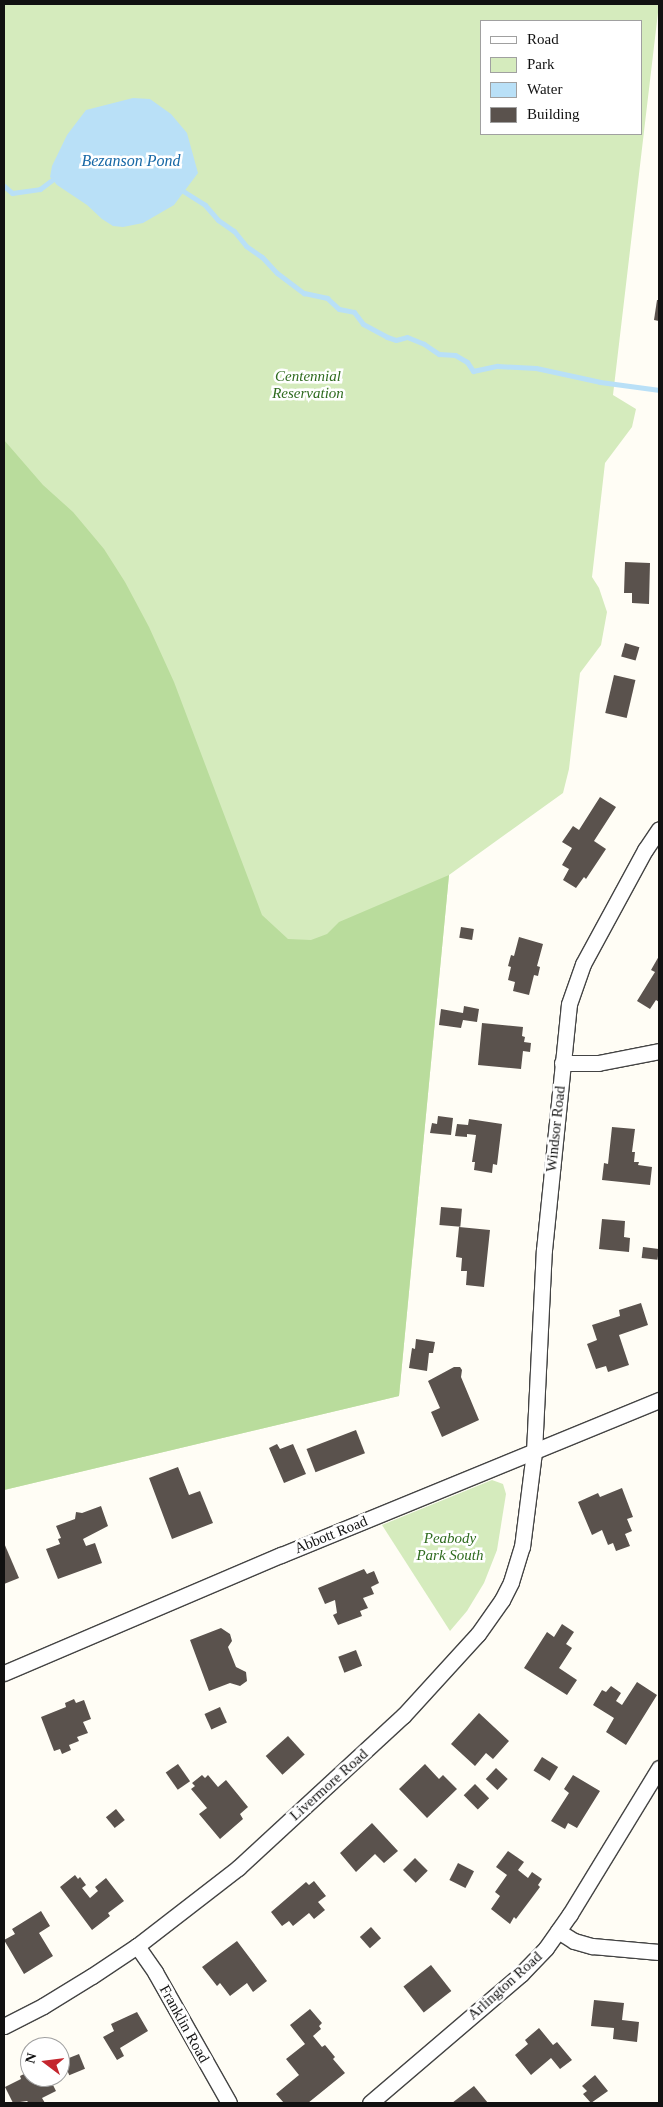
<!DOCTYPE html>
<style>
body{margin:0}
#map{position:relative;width:663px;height:2107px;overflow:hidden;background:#fffdf5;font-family:Georgia,serif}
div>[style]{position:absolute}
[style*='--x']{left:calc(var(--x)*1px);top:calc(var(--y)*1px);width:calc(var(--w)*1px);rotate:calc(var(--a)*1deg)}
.green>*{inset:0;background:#d5ebbd}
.forest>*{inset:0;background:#b9dc9c}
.water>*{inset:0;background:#b9e0f7}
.stream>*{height:5px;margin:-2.5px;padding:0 2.5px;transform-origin:2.5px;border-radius:2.5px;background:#b9e0f7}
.building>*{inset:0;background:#5a524d;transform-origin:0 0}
.roads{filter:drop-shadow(1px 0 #444) drop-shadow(-1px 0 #444) drop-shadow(0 1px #444) drop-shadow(0 -1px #444)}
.minor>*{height:15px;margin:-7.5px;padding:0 7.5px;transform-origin:7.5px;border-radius:7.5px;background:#fff}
span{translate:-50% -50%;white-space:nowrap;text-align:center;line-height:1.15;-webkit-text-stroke:5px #fff;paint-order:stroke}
.park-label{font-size:15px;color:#2f6b1f;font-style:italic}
.street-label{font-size:15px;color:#111}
.water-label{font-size:16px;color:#1768a6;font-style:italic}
.frame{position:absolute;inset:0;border:5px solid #111;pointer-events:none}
.legend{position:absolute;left:480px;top:20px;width:162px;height:115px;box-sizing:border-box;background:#fff;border:1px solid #a0a0a0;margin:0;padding:6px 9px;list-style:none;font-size:15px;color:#111}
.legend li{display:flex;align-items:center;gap:10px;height:25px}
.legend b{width:25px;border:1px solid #a0a0a0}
.north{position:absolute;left:20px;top:2037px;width:50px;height:50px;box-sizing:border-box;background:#fff;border:1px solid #a0a0a0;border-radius:50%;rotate:285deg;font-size:14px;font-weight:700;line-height:20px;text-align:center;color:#111}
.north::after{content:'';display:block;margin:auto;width:18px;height:22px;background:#c4262e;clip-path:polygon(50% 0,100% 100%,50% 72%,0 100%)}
</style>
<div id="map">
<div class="green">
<div style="clip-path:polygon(evenodd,4px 4px,659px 4px,613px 395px,636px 409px,632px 427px,605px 463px,592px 577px,599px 588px,607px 612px,601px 645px,580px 673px,569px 769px,563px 793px,449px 875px,399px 1396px,4px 1490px,4px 4px,482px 21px,642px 21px,642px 134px,482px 134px,482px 21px)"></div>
<div style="clip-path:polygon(492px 1480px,503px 1484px,506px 1494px,497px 1550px,484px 1583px,467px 1611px,450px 1631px,382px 1525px)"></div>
</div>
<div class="forest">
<div style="clip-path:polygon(4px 440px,43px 485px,73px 512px,104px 549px,125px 582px,149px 627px,174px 682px,262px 915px,288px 939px,311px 940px,327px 934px,339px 922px,449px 875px,399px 1396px,4px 1490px)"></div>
</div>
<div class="water">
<div style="clip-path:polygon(133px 98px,150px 99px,171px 114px,187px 133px,198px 173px,174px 205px,143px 223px,123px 227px,113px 226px,102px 219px,87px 205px,57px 185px,50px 177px,52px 166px,67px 135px,86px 110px)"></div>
</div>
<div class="stream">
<div style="--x:4;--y:186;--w:11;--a:41"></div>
<div style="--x:12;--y:193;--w:28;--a:-8"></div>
<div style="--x:40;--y:189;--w:15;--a:-37"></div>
<div style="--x:183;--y:191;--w:26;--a:32"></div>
<div style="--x:205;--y:205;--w:20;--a:49"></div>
<div style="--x:218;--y:220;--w:19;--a:35"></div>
<div style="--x:234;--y:231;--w:19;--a:51"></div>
<div style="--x:246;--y:246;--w:19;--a:35"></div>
<div style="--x:262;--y:257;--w:22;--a:47"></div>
<div style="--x:277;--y:273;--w:34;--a:37"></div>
<div style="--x:304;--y:293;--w:24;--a:12"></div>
<div style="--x:327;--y:298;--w:16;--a:43"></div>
<div style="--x:339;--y:309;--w:15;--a:11"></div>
<div style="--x:354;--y:312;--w:15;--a:53"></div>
<div style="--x:363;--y:324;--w:27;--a:28"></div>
<div style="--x:387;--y:337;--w:9;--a:18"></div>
<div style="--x:396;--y:340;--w:11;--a:-15"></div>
<div style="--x:407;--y:337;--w:18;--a:22"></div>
<div style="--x:424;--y:344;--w:18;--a:34"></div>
<div style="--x:439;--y:354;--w:16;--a:4"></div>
<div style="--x:455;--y:355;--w:14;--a:30"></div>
<div style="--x:467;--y:362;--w:11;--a:56"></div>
<div style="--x:473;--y:371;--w:25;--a:-12"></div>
<div style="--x:497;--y:366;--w:39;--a:3"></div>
<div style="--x:536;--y:368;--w:66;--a:12.3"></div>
<div style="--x:600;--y:382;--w:60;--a:7.7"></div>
</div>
<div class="building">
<div style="clip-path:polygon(657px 300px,659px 300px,659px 321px,654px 320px)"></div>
<div style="clip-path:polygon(625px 562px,650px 563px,649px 604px,632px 603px,632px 593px,624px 593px)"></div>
<div style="left:625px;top:643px;width:15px;height:14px;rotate:16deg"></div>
<div style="left:614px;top:675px;width:22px;height:39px;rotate:13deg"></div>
<div style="clip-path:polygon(600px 797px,616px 807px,594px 841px,606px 849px,586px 879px,584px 877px,576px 888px,563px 880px,569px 869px,562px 865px,572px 848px,562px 842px,573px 826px,579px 830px)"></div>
<div style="left:461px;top:927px;width:13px;height:11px;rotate:9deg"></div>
<div style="clip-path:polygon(519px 937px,543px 944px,537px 966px,540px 967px,538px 976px,534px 975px,529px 995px,513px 991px,515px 982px,508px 980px,511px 967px,508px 966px,511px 955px,514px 956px)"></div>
<div style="clip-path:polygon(659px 956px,659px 1002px,656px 1000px,650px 1009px,637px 1001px,655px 972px,651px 970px)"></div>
<div style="clip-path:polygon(464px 1006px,479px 1009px,477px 1022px,463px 1020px,461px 1028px,439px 1025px,441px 1009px,463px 1013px)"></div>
<div style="clip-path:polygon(482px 1023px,523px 1027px,522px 1036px,525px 1037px,524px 1042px,531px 1043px,530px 1052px,523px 1051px,521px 1069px,478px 1065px)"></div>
<div style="clip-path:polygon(438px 1116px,453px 1118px,451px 1135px,430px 1133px,432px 1123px,437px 1124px)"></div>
<div style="clip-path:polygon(469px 1119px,502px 1124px,497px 1165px,493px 1164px,492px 1173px,474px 1170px,475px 1162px,472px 1162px,476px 1135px,467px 1134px,467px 1137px,455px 1136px,457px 1124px,468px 1125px)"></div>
<div style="clip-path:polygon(612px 1127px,635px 1129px,632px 1152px,635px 1152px,634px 1162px,639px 1162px,638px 1165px,652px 1167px,650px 1185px,602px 1180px,604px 1163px,608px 1164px)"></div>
<div style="left:441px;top:1207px;width:21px;height:18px;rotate:5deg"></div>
<div style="clip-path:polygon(602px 1219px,625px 1221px,624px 1237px,630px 1238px,629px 1252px,599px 1249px)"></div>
<div style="clip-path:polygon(459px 1227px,490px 1230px,484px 1287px,466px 1285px,467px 1271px,461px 1271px,462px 1258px,456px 1257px)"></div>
<div style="left:643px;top:1247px;width:16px;height:11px;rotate:7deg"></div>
<div style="clip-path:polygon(641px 1303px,648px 1325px,619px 1335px,629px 1365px,608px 1372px,606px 1366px,596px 1369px,587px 1344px,597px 1340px,592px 1325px,620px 1316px,619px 1310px)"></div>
<div style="clip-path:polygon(416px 1339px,435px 1342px,433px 1353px,429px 1353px,427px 1371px,409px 1368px,412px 1348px,415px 1349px)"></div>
<div style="clip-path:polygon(454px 1367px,460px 1367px,462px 1370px,461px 1377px,479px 1420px,442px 1437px,431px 1412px,440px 1408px,428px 1381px)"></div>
<div style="left:356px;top:1430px;width:25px;height:53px;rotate:69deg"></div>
<div style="clip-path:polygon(277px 1444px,280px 1449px,293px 1444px,306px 1474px,284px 1483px,269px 1448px)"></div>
<div style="clip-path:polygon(178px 1467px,189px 1495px,200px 1491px,213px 1523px,172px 1539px,149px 1478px)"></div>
<div style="clip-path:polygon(622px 1488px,633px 1517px,627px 1519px,632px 1531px,625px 1534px,630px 1546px,616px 1551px,613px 1543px,608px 1545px,602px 1530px,592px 1535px,578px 1502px,598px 1493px,600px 1497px)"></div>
<div style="clip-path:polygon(101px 1506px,108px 1526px,83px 1539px,86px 1546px,95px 1543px,102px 1563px,58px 1579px,46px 1549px,60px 1544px,58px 1539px,61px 1538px,56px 1526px,75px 1519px,76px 1512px,82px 1513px)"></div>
<div style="clip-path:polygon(4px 1543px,19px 1578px,4px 1584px)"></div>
<div style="clip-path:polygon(364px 1569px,367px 1574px,374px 1571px,379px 1583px,371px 1587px,374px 1594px,363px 1598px,368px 1608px,360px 1611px,362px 1616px,338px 1625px,333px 1615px,337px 1613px,335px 1600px,325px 1604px,318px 1588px)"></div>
<div style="clip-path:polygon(562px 1624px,574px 1632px,566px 1644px,572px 1648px,559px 1668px,577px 1680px,567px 1695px,524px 1668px,547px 1632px,554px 1637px)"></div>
<div style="clip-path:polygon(221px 1628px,230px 1634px,232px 1641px,228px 1647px,236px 1667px,246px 1672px,247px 1681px,240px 1686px,230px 1683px,209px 1691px,190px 1640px)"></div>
<div style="left:356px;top:1650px;width:17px;height:19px;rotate:69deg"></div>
<div style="clip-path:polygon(637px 1682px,657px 1695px,626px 1745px,606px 1732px,614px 1718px,593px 1705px,602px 1690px,606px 1692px,611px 1686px,621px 1693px,616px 1701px,622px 1705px)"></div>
<div style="clip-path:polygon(74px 1699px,76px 1703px,84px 1700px,91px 1719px,83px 1722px,88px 1733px,77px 1737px,79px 1741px,69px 1745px,71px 1750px,62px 1754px,60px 1749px,54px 1751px,41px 1717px,66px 1707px,65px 1703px)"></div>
<div style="left:220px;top:1707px;width:17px;height:17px;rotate:66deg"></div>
<div style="clip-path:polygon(479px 1713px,509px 1741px,493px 1759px,486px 1753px,475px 1766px,451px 1744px)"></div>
<div style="left:288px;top:1736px;width:25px;height:30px;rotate:48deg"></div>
<div style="left:542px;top:1757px;width:19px;height:16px;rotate:32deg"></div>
<div style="left:178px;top:1764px;width:21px;height:15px;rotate:55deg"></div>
<div style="clip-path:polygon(425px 1764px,439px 1779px,443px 1775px,457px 1789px,427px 1818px,399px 1789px)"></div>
<div style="left:496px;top:1768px;width:16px;height:15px;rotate:43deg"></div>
<div style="clip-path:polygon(202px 1775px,205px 1778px,208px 1775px,218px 1787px,226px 1780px,248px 1807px,240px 1814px,243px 1819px,220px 1839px,199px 1814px,207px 1808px,191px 1789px,195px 1786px,192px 1783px)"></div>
<div style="clip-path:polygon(573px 1775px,600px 1791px,577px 1828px,568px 1823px,565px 1829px,551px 1821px,569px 1793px,564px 1789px)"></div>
<div style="left:475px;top:1784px;width:20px;height:16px;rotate:45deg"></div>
<div style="left:116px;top:1809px;width:14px;height:13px;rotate:51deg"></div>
<div style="clip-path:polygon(372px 1823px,398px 1851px,384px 1863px,375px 1854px,356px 1872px,340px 1853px)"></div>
<div style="clip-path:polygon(508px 1851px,524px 1862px,518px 1870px,528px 1878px,532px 1872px,542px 1879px,538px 1885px,540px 1887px,516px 1919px,514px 1917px,510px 1924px,491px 1909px,500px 1896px,495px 1892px,507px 1875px,496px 1867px)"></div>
<div style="left:415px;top:1858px;width:18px;height:17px;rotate:45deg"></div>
<div style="left:458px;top:1863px;width:18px;height:19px;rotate:27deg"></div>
<div style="clip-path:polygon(75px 1875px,78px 1879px,80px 1877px,86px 1885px,82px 1888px,90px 1898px,98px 1891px,95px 1887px,106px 1878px,124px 1901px,108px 1913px,110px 1916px,92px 1930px,60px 1887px)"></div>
<div style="clip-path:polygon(314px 1881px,326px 1896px,318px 1902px,325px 1910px,314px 1919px,309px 1913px,293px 1926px,289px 1921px,282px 1926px,271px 1912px,306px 1882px,309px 1885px)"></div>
<div style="clip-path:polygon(41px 1911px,50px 1926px,39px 1933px,53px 1956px,24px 1974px,4px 1940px,15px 1934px,12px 1929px)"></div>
<div style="left:371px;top:1927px;width:15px;height:15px;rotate:48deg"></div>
<div style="clip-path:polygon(237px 1941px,267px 1981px,253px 1992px,247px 1983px,230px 1996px,220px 1983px,217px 1986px,202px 1967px)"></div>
<div style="left:431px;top:1965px;width:33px;height:35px;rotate:52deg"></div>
<div style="clip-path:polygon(594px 2000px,624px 2003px,622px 2020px,639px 2022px,637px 2042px,613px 2039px,614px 2028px,591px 2026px)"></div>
<div style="clip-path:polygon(310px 2009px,322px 2023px,319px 2026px,321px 2029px,313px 2036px,322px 2047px,325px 2045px,335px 2057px,333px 2059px,345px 2073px,308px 2103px,284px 2103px,276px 2094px,299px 2075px,286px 2059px,305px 2044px,290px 2025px)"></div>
<div style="clip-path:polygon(137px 2012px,148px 2031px,120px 2048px,124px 2056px,117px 2060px,103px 2037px,114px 2031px,111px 2024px)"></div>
<div style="clip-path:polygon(539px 2028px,553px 2045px,557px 2042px,572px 2060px,560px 2069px,551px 2058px,531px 2075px,515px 2055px,528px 2044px,525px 2040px)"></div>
<div style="left:79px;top:2054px;width:16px;height:17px;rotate:68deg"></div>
<div style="clip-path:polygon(30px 2071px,30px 2077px,49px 2077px,56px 2091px,42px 2098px,45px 2103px,29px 2103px,27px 2101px,13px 2103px,5px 2087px,21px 2079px,20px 2076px)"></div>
<div style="clip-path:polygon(595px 2075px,608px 2091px,591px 2103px,583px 2094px,587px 2091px,582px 2086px)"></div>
<div style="clip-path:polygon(474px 2086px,488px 2103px,452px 2103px)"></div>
</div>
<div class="roads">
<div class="minor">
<div style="--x:562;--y:1063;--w:36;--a:0"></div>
<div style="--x:598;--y:1063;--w:62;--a:-11.1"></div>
<div style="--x:4;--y:1673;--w:301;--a:-23.1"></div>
<div style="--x:281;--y:1555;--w:409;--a:-22.3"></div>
<div style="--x:558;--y:1931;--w:19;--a:32"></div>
<div style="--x:574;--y:1941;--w:19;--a:16"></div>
<div style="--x:592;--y:1946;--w:67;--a:5.1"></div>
<div style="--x:137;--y:1946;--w:32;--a:55"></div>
<div style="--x:155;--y:1972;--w:150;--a:60.5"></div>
<div style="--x:4;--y:2026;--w:44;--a:-27.1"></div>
<div style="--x:43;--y:2006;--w:57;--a:-31.5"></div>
<div style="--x:92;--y:1976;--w:54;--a:-33.7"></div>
<div style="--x:137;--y:1946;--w:128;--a:-37.7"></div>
<div style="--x:238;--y:1868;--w:224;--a:-42.7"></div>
<div style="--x:403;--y:1716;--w:111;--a:-47.6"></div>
<div style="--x:478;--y:1634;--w:42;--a:-54.8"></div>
<div style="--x:502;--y:1600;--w:20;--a:-63"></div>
<div style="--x:511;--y:1582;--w:37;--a:-73"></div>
<div style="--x:522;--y:1547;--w:96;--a:-82.8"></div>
<div style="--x:534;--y:1452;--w:202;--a:-87.2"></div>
<div style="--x:544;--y:1250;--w:247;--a:-84.2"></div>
<div style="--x:569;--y:1004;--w:42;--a:-70.7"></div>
<div style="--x:583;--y:964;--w:130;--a:-61.5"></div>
<div style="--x:645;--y:850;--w:25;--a:-56"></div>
<div style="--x:370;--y:2103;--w:199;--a:-40.5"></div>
<div style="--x:521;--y:1974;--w:36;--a:-46"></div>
<div style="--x:546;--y:1948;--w:42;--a:-54.8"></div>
<div style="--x:570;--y:1914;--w:171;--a:-58.6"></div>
</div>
</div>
<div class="park-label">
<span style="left:308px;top:385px">Centennial<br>Reservation</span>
<span style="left:450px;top:1547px">Peabody<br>Park South</span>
</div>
<div class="street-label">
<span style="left:556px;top:1129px;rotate:-84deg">Windsor Road</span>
<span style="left:331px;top:1535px;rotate:-22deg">Abbott Road</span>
<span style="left:329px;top:1785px;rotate:-42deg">Livermore Road</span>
<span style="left:505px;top:1986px;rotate:-42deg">Arlington Road</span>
<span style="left:184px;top:2024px;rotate:61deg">Franklin Road</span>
</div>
<div class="water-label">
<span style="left:131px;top:161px">Bezanson Pond</span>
</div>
<div class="frame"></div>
<ul class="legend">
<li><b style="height:6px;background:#fff"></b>Road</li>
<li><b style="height:14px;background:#d5ebbd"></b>Park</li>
<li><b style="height:14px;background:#b9e0f7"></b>Water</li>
<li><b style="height:14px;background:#5a524d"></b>Building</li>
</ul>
<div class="north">N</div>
</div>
